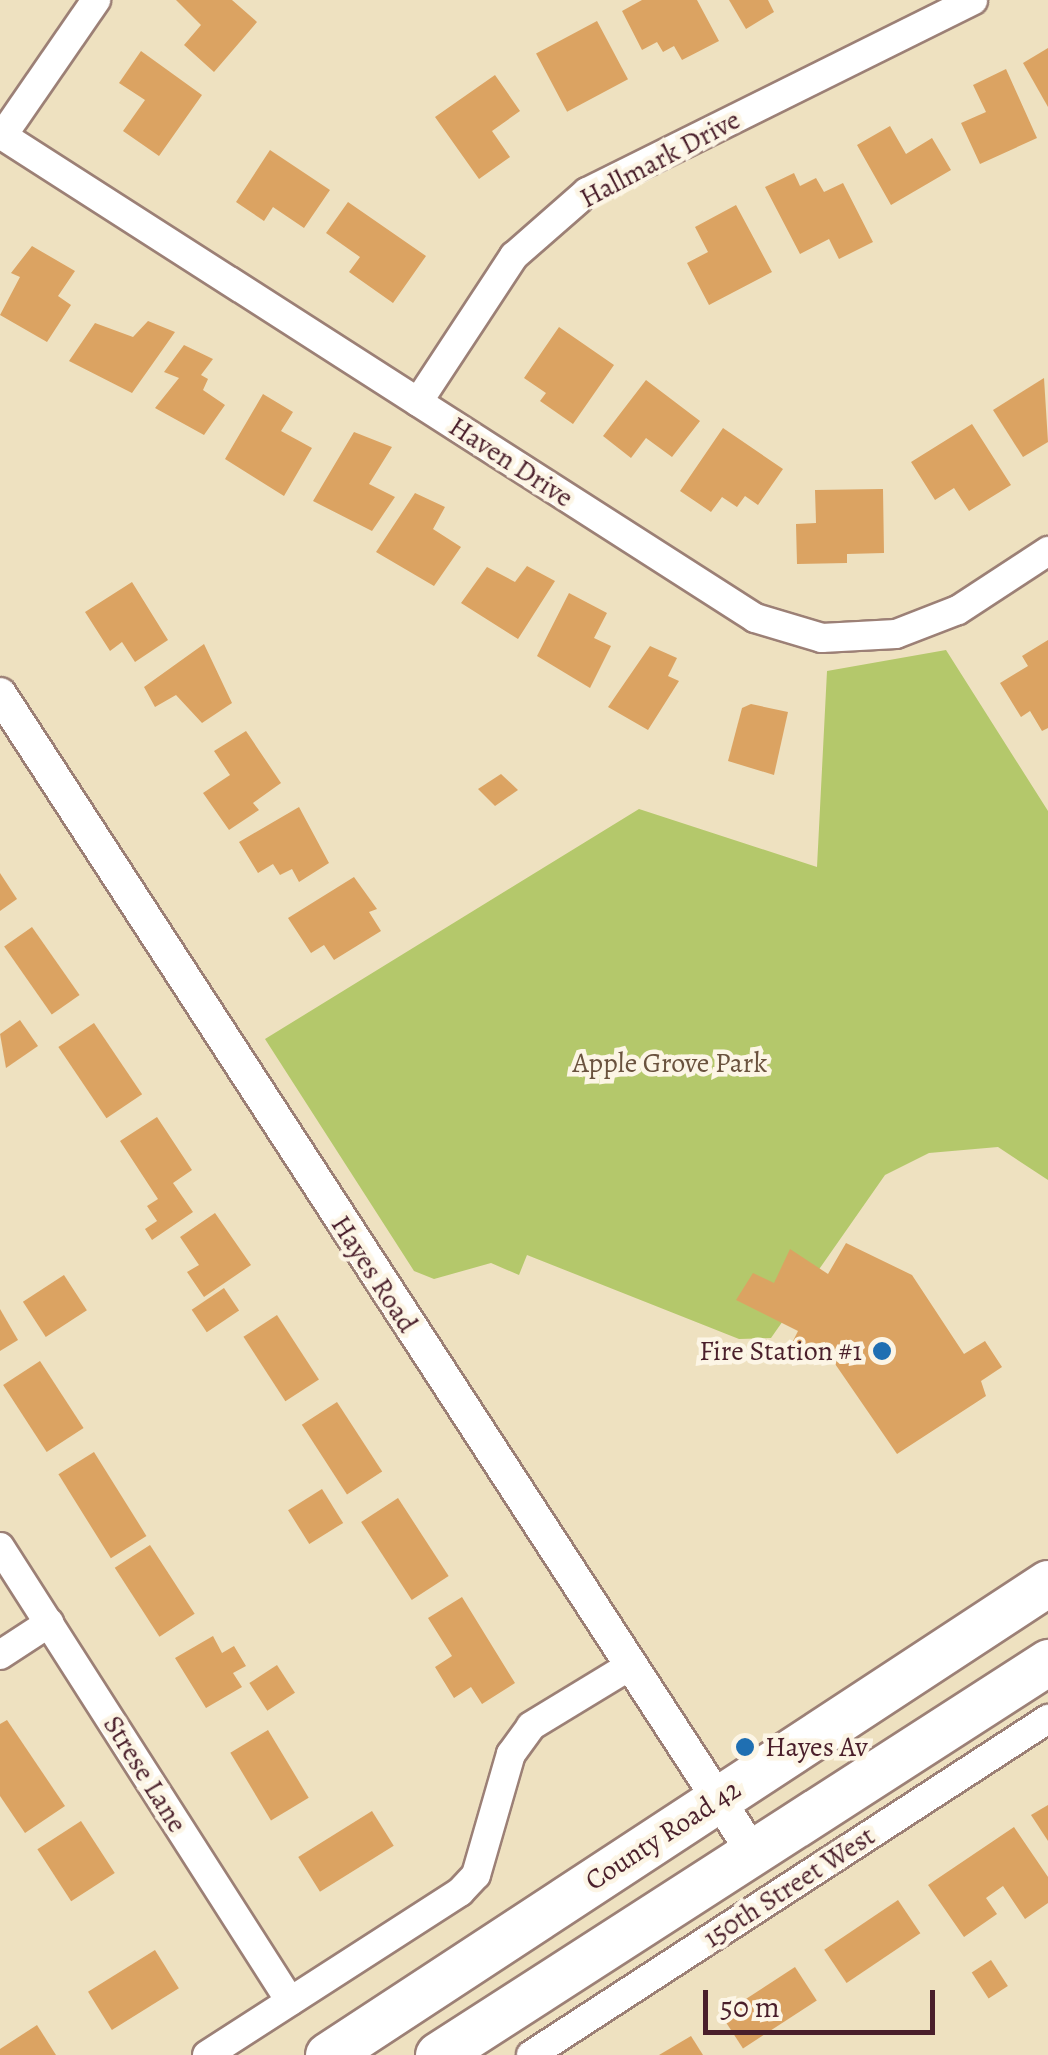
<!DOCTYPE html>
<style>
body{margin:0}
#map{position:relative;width:1048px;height:2055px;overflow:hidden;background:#eee1c0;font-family:Alegreya,serif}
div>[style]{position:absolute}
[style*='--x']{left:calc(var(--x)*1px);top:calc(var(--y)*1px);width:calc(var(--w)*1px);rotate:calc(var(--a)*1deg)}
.green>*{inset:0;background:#b4c86b}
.building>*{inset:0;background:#dba362;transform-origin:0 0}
.roads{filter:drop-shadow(2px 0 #9c8076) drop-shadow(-2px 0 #9c8076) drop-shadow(0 2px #9c8076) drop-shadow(0 -2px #9c8076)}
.minor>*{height:28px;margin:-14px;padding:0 14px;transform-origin:14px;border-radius:14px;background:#fff}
.tertiary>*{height:32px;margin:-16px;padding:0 16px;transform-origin:16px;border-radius:16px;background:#fff}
.trunk>*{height:45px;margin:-22.5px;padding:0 22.5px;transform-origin:22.5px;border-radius:22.5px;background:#fff}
.dots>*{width:28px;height:28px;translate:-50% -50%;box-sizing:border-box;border:5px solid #fcf5e5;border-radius:50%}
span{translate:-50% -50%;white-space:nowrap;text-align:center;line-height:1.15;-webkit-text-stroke:9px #fcf5e5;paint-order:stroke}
.street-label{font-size:28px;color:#4a1f2b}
.park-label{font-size:28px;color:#6a523e}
.poi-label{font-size:28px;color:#4a1f2b}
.right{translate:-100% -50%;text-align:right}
.left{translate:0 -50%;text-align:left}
.scale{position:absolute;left:703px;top:1990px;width:232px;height:45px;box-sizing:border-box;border:5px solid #4a1f2b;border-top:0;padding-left:12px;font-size:30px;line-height:35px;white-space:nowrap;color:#4a1f2b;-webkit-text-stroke:8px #fcf5e5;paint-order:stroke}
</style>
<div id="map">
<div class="green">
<div style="clip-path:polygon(946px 650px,1048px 811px,1048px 1180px,998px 1147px,929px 1153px,885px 1175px,771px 1338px,739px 1339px,527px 1255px,519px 1275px,491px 1263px,434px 1279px,414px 1271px,265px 1039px,639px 809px,817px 867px,827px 671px)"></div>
</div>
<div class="building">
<div style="clip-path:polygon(176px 0,232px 0,257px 22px,214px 72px,184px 45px,201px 25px)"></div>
<div style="clip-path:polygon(642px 0,697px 0,719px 41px,682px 60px,674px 46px,663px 52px,657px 42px,642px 50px,622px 11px)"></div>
<div style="clip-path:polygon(729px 0,768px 0,774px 12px,746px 29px)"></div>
<div style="left:597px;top:21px;width:66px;height:69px;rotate:62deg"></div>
<div style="clip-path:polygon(1048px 48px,1048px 107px,1023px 63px)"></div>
<div style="clip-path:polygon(141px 51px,202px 95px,159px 156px,123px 131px,145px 100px,119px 83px)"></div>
<div style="clip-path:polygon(1006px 69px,1037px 138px,980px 164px,961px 123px,986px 112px,973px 85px)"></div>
<div style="clip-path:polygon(495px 75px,520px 111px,492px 131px,510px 157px,479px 179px,435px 117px)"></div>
<div style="clip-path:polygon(890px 126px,906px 154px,932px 138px,951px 170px,891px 205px,857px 145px)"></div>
<div style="clip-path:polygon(270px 150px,330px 190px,304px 228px,273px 207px,264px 221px,236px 202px)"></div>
<div style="clip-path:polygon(794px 173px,800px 186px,816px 178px,824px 192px,843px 183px,873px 242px,839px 259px,829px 239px,800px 254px,765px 187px)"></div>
<div style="clip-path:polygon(348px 202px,426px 256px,393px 303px,349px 272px,360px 257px,326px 233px)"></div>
<div style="clip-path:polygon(736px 205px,772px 272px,709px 305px,687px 263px,708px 252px,695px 227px)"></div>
<div style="clip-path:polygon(32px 246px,75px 271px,58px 296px,71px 305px,47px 342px,0 315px,20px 277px,11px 273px)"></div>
<div style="clip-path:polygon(148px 321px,175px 332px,132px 393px,69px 361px,95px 323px,133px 337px)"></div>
<div style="clip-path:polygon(559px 327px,614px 365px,573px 424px,540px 401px,546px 393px,524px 378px)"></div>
<div style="clip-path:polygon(184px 345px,213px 359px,201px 375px,208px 379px,203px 390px,225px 405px,204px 435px,155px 408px,179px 378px,164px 372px)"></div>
<div style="clip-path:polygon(1044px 378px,1048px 442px,1023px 457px,993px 410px)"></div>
<div style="clip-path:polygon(646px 380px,700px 421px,672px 457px,646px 438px,631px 458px,603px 436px)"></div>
<div style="clip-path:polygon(263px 394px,293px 412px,281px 431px,312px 448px,284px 496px,225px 459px)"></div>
<div style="clip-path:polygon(972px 424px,1011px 485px,969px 511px,954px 488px,935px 500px,911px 462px)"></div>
<div style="clip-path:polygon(723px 428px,783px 469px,758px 505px,745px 496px,737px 507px,722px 497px,711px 512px,680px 491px)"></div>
<div style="clip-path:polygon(354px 432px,392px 447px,369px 484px,395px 497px,372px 531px,313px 501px)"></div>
<div style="clip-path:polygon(883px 489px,884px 553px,847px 554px,847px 563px,797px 564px,796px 524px,816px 523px,815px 490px)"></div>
<div style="clip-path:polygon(415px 493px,445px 507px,433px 529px,461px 547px,434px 586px,376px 552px)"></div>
<div style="clip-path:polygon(527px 566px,555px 581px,518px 639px,461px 603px,487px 567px,515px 582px)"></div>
<div style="clip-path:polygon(132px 582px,168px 640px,135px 662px,122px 642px,110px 651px,85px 612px)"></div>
<div style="clip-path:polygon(569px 593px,607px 613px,594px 638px,611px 646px,590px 688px,537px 656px)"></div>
<div style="clip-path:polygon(1048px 640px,1048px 728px,1042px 731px,1030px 711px,1021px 717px,1000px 683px,1028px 666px,1022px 656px)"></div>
<div style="clip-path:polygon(204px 644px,232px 703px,202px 723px,176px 695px,155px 707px,144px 687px)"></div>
<div style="clip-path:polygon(650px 646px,677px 658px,668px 676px,679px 681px,648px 730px,608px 707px)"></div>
<div style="clip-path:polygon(751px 704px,788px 712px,774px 775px,728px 761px,742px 708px)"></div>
<div style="clip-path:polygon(246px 731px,281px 783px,253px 803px,259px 810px,229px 830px,203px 793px,230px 775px,214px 751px)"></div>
<div style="clip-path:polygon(501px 774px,518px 790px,495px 806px,478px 789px)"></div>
<div style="clip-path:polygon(299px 807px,329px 863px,299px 882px,292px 869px,280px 875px,273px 864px,258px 873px,239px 842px)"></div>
<div style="clip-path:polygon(0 873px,17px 899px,0 911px)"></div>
<div style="clip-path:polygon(354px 877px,377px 909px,369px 912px,381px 931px,334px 960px,324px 945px,311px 953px,288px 918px)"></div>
<div style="left:32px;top:927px;width:83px;height:34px;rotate:55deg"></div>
<div style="clip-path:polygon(20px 1020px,38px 1046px,6px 1068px,0 1034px)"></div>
<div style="left:94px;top:1023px;width:86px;height:43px;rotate:56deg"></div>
<div style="clip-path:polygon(157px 1117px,192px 1170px,173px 1183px,193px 1212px,152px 1240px,145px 1229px,157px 1221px,147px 1206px,158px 1199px,120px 1141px)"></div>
<div style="clip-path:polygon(215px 1213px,251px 1265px,204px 1297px,187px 1272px,199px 1265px,180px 1237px)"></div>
<div style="clip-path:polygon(846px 1243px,912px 1275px,964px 1354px,985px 1341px,1002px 1367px,981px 1381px,986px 1396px,897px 1454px,831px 1358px,790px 1347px,798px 1331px,736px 1300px,753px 1273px,774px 1283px,790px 1249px,828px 1274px)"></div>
<div style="left:64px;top:1275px;width:42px;height:49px;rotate:57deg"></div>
<div style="left:224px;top:1288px;width:27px;height:39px;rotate:56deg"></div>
<div style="clip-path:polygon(0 1309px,18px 1340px,0 1351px)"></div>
<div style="left:277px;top:1315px;width:77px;height:40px;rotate:57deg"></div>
<div style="left:40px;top:1361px;width:80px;height:44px;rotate:57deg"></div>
<div style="left:337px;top:1402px;width:83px;height:42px;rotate:57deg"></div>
<div style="left:94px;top:1452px;width:99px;height:42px;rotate:58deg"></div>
<div style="left:322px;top:1489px;width:40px;height:40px;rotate:58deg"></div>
<div style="left:398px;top:1498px;width:93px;height:44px;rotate:57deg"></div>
<div style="left:150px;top:1545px;width:82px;height:42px;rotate:57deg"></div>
<div style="clip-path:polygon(462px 1597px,515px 1683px,482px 1704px,471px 1687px,454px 1698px,435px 1667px,452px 1656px,428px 1618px)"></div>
<div style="clip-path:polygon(213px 1636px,222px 1653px,234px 1646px,246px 1666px,233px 1673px,242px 1687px,206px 1708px,175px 1658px)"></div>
<div style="left:277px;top:1665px;width:33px;height:33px;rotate:57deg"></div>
<div style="clip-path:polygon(7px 1720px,65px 1806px,25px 1833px,0 1796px,0 1724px)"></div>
<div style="left:268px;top:1730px;width:79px;height:44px;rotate:59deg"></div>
<div style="clip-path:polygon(1048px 1805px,1048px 1841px,1031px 1815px)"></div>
<div style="left:372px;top:1811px;width:41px;height:87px;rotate:58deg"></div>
<div style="left:81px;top:1821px;width:62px;height:52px;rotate:57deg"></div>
<div style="clip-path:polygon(1014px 1827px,1048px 1877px,1048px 1903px,1025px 1919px,1003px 1886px,986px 1898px,997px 1914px,964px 1937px,928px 1885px)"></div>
<div style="left:898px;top:1900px;width:40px;height:89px;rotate:56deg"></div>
<div style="left:155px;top:1950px;width:45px;height:79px;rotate:58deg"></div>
<div style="left:991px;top:1960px;width:31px;height:23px;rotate:57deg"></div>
<div style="left:795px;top:1967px;width:40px;height:88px;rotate:57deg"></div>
<div style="clip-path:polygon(37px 2025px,56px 2055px,0 2055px,0 2049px)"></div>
<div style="clip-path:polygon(691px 2036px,703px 2055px,659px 2055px)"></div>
</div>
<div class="roads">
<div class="minor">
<div style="--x:0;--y:134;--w:897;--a:32.66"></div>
<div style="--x:755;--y:618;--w:70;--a:16.6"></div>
<div style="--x:822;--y:638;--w:74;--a:-3.1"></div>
<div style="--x:896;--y:634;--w:66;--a:-21.2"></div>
<div style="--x:958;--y:610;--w:108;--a:-33.2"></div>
<div style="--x:3;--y:135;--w:164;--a:-55.4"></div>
<div style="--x:418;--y:402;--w:175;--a:-56.7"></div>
<div style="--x:514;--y:256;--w:97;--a:-41.2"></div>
<div style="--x:587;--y:192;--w:431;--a:-26.4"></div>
<div style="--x:0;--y:1547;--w:539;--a:57.43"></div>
<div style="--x:0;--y:1655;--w:59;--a:-33.1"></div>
<div style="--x:207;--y:2055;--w:301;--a:-32.8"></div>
<div style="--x:460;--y:1892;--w:23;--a:-47"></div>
<div style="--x:476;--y:1875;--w:126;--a:-73.9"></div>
<div style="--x:511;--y:1754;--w:34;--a:-54"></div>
<div style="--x:531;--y:1726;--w:114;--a:-31.3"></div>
<div style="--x:531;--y:2055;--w:617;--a:-33.02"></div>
</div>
<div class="tertiary">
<div style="--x:0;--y:694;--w:1380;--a:56.98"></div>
</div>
<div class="trunk">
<div style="--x:328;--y:2055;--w:861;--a:-33.25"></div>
<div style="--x:438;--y:2055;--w:726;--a:-32.79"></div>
</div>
</div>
<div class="dots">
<div style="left:882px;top:1351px;background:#1f6fb2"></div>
<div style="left:745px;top:1747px;background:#1f6fb2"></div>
</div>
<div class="street-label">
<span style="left:660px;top:159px;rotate:-28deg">Hallmark Drive</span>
<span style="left:511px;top:462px;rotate:33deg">Haven Drive</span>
<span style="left:374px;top:1274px;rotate:57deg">Hayes Road</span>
<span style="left:145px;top:1774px;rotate:58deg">Strese Lane</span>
<span style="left:663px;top:1835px;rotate:-33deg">County Road 42</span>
<span style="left:789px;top:1887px;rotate:-33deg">150th Street West</span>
</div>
<div class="park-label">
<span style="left:670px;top:1063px">Apple Grove Park</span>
</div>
<div class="poi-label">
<span class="right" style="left:862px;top:1351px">Fire Station #1</span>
<span class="left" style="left:765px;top:1747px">Hayes Av</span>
</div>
<div class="scale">50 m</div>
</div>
